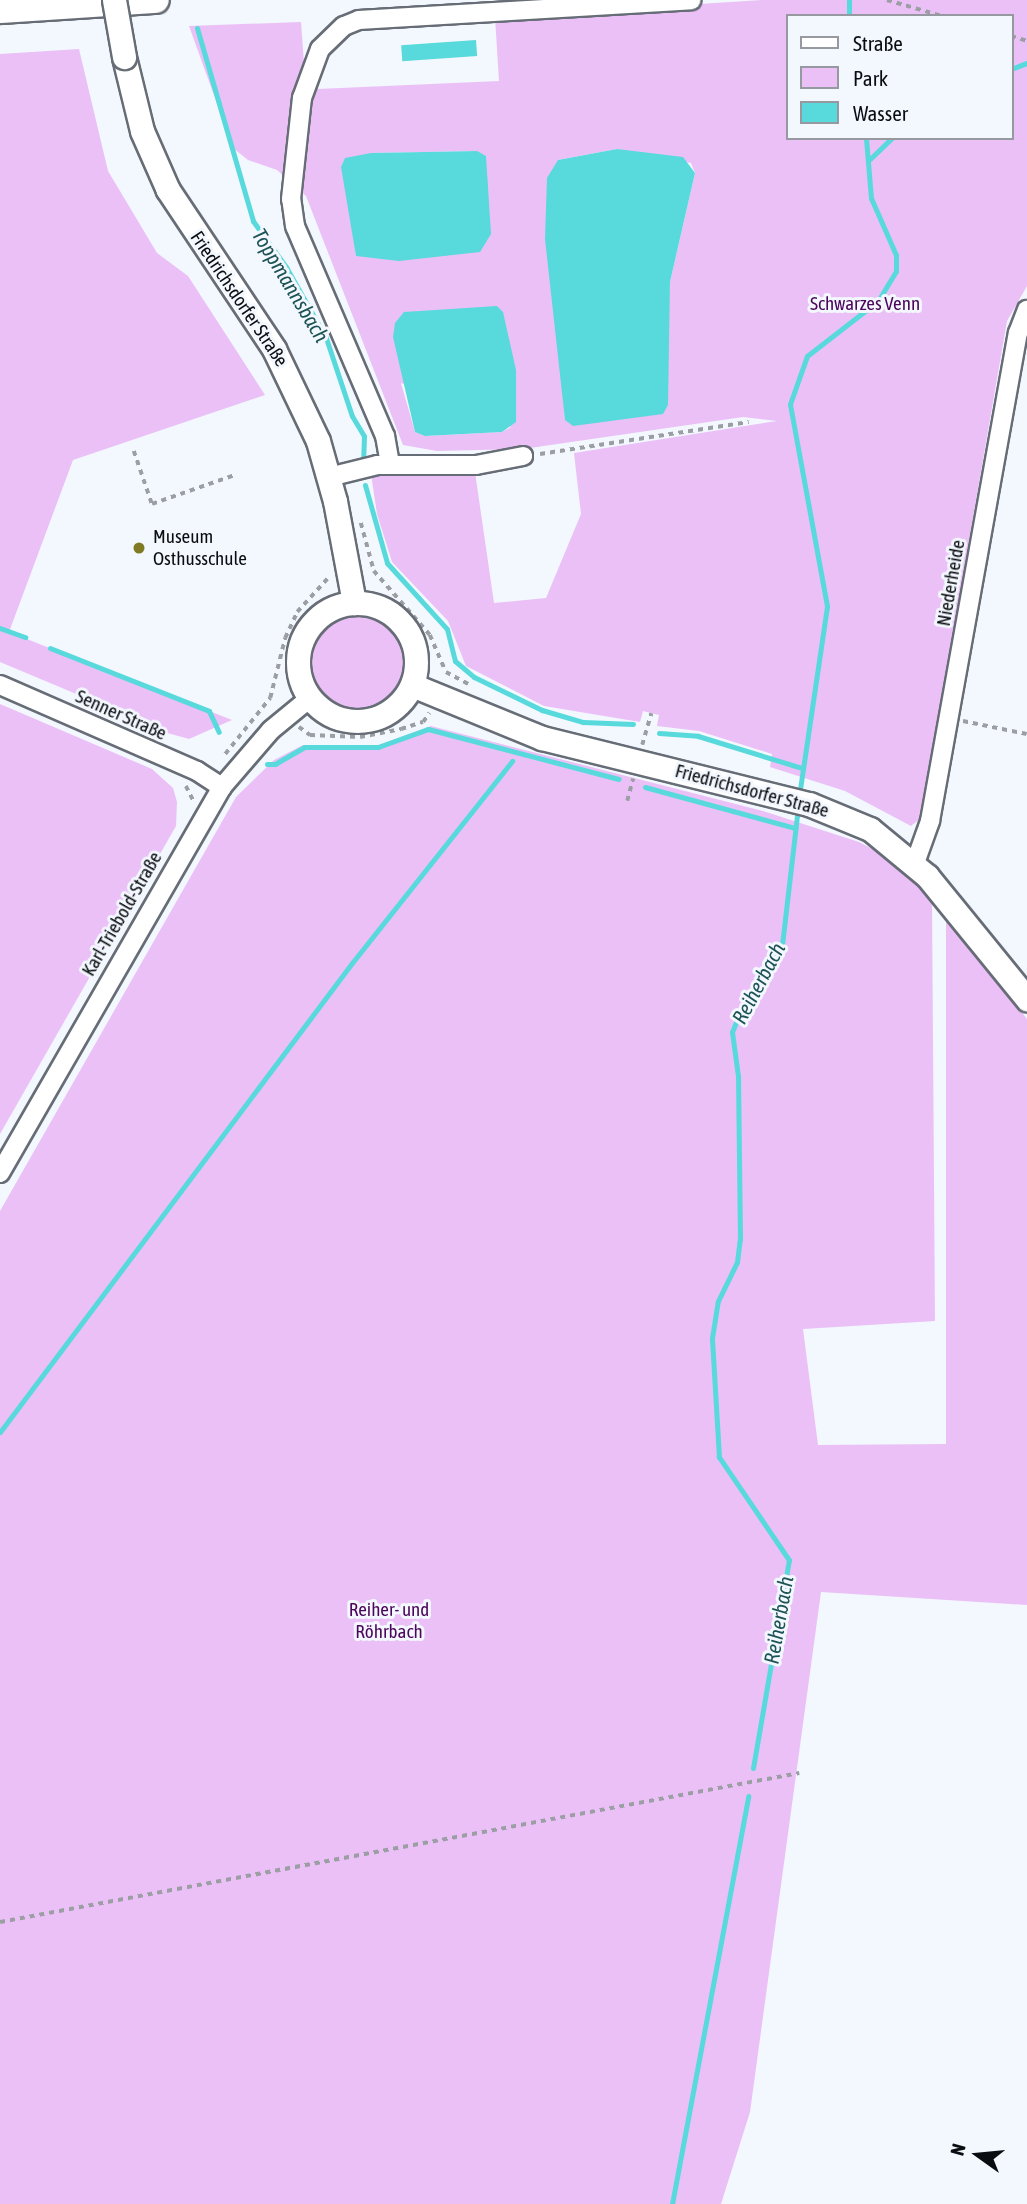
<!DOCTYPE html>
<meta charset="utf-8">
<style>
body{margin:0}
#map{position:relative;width:1027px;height:2204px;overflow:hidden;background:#f3f7fe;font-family:"Asap Condensed",sans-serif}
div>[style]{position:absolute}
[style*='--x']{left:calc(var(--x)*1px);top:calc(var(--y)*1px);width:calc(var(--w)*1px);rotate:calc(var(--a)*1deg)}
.green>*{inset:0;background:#eac0f7}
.round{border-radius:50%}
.water>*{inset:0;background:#58d9dc;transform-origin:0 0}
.stream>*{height:5px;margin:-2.5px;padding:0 2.5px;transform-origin:2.5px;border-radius:2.5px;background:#58d9dc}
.path>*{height:3.5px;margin-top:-1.75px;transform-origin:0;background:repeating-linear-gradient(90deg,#9b9fa4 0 5px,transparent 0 10px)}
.roads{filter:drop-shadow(2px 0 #676d76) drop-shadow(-2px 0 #676d76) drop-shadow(0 2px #676d76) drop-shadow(0 -2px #676d76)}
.minor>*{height:18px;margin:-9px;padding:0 9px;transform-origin:9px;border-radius:9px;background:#fff}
.major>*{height:23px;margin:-11.5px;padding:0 11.5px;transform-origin:11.5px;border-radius:11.5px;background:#fff}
.major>.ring{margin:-11.5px;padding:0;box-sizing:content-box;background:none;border:23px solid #fff;border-radius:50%}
.highway>*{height:26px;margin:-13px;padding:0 13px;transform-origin:13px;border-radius:13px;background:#fff}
.bridges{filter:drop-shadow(2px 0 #676d76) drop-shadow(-2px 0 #676d76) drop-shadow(0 2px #676d76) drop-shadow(0 -2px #676d76)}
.major-bridge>*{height:23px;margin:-11.5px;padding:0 11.5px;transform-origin:11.5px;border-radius:11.5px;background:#fff}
.dots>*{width:19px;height:19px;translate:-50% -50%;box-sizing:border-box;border:4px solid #f3f7fe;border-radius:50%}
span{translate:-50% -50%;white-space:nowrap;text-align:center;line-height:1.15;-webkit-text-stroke:6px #f3f7fe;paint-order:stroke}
.street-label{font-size:19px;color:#0a0d10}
.park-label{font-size:19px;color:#4c065c}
.poi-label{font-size:19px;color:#0a0d10}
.left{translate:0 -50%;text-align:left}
.water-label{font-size:21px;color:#1c5355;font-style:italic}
.legend{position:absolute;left:786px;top:14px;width:228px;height:126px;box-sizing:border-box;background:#f3f7fe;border:2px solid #96999f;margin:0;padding:9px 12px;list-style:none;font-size:21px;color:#0a0d10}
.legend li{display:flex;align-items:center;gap:14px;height:35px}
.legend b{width:35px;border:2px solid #96999f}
.north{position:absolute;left:943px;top:2120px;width:70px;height:70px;-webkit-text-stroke:5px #f3f7fe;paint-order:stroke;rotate:285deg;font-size:19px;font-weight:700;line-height:28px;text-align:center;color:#0a0d10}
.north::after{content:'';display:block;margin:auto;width:24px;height:32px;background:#0a0d10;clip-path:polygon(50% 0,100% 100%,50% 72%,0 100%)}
</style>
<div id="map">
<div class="green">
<div style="clip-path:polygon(evenodd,762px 0,1027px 0,1027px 286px,1007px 321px,921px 818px,911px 826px,845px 791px,770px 767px,772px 754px,699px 731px,657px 726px,659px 715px,643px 711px,640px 722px,544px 706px,466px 666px,448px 621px,392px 562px,377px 514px,371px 474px,475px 472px,494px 603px,546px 598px,581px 514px,574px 453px,777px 421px,743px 417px,523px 449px,437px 451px,403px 445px,306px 196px,277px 170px,248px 160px,233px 148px,189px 26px,301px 22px,304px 63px,297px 80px,318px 89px,499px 81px,495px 17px,762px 0,787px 16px,1011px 16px,1011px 138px,787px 138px,787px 16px,762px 0,617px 149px,691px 163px,695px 173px,670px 282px,666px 340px,565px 420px,559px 335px,558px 160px,617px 149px,762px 0,477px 151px,356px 256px,350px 209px,371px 153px,477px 151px,762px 0,401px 383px,511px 427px,502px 432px,425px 436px,415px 432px,401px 383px)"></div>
<div style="clip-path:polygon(79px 49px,108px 171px,157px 253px,188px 276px,265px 395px,73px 460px,9px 632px,232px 720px,189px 739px,135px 724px,136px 719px,0 662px,0 54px)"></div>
<div class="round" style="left:308px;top:613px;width:98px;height:98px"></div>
<div style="clip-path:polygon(0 704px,152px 769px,173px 788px,177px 802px,176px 826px,0 1134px)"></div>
<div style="clip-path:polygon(431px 726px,763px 811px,859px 842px,893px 860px,932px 900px,935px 1321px,803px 1329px,818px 1445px,946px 1444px,946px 913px,1027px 1019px,1027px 1605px,821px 1592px,750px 2112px,721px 2204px,0 2204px,0 1211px,236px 797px,274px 760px,303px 745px,376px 746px)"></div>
</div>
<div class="water">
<div style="left:476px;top:40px;width:16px;height:75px;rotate:86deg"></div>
<div style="clip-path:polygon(617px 149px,683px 157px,695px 173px,670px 282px,668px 405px,663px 414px,573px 426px,565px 420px,545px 239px,547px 178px,558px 160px)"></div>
<div style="clip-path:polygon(477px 151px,486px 156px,491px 234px,480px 252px,399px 261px,356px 256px,341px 167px,345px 158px,371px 153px)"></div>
<div style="clip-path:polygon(497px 306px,503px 312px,516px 370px,516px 422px,502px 432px,425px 436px,415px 432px,393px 337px,395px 323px,404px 312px)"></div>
</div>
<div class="stream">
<div style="--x:849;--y:0;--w:16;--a:90"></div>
<div style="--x:197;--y:28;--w:201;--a:73.8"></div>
<div style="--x:253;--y:221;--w:57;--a:54.3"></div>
<div style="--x:286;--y:267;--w:81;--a:60.6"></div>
<div style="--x:326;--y:338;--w:82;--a:71.6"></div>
<div style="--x:352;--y:416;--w:23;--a:59"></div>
<div style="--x:364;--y:436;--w:23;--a:92"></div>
<div style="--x:1011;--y:69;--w:17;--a:-21"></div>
<div style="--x:870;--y:159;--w:30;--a:-44"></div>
<div style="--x:365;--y:485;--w:81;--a:74.2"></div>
<div style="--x:387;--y:563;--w:89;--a:47.7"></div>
<div style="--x:447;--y:629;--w:33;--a:76"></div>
<div style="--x:455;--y:661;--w:25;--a:40"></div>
<div style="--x:474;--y:677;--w:76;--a:25.9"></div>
<div style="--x:542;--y:710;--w:43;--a:16.3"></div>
<div style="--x:583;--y:722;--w:50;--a:2.3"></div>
<div style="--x:0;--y:628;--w:27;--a:20"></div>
<div style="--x:50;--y:648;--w:171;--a:21.6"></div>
<div style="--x:209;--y:711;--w:23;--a:65"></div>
<div style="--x:659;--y:733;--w:39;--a:4"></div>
<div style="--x:698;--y:736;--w:109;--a:17.1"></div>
<div style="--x:267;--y:764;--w:8;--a:0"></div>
<div style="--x:275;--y:764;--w:34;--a:-30"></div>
<div style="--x:305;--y:747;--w:73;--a:0"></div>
<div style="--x:378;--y:747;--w:53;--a:-19.8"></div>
<div style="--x:428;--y:729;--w:197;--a:14.7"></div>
<div style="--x:645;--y:787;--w:156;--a:15.3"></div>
<div style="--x:799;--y:796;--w:192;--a:-81.6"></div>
<div style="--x:827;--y:606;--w:205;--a:-100.4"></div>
<div style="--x:790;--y:404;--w:51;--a:-70.5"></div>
<div style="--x:807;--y:356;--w:90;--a:-37.8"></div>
<div style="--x:878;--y:301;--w:35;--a:-59"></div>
<div style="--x:896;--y:271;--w:16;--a:-90"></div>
<div style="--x:896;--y:255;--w:62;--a:-113.7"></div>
<div style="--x:871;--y:198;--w:60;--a:-94.8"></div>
<div style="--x:0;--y:1432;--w:586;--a:-53.11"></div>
<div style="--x:352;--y:963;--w:258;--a:-51.6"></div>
<div style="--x:753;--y:1768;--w:211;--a:-80.2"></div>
<div style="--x:789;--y:1560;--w:125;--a:-124.2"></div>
<div style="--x:719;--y:1457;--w:119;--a:-93.4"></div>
<div style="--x:712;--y:1338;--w:37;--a:-81"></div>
<div style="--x:718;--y:1301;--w:43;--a:-64"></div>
<div style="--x:737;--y:1262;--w:23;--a:-83"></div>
<div style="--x:740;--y:1239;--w:163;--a:-90.7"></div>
<div style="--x:738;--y:1076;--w:44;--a:-97.8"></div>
<div style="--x:732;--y:1032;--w:31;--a:-68"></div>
<div style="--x:744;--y:1003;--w:69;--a:-56.8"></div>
<div style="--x:782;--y:945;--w:140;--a:-83.4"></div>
<div style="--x:672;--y:2204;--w:415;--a:-79.4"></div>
</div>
<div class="path">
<div style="--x:887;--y:0;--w:57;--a:16.2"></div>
<div style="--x:1011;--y:36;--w:17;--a:17"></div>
<div style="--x:134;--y:451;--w:56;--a:71.2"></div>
<div style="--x:152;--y:504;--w:88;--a:-19.3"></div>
<div style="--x:540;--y:454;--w:211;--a:-8.7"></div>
<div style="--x:361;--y:523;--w:50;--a:74.8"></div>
<div style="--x:374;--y:571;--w:85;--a:48.8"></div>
<div style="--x:430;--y:635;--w:40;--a:66.6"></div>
<div style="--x:446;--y:672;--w:27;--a:28"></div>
<div style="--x:963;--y:721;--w:65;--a:11.5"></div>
<div style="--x:299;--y:727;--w:14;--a:36"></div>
<div style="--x:310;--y:735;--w:50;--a:2.3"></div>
<div style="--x:360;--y:737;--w:42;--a:-11"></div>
<div style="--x:401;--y:729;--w:23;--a:-18"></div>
<div style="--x:423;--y:722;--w:11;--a:-56"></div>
<div style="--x:642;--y:745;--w:33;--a:-74"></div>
<div style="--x:225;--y:754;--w:72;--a:-51.2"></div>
<div style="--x:270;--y:698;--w:62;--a:-76"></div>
<div style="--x:285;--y:638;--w:29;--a:-65"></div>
<div style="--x:297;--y:612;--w:46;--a:-47.6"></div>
<div style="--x:186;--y:786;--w:16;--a:63"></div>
<div style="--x:627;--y:801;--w:23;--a:-75"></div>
<div style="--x:0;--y:1922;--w:813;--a:-10.56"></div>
</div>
<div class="roads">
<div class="minor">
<div style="--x:390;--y:464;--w:28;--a:-100"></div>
<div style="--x:385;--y:436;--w:228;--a:-113.2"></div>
<div style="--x:295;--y:226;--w:27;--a:-98"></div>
<div style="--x:291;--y:199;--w:102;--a:-83.8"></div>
<div style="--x:302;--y:98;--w:52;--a:-69.8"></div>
<div style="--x:320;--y:49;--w:33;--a:-44"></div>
<div style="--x:344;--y:26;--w:16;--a:-22"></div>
<div style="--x:359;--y:20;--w:333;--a:-3.4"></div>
<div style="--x:329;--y:477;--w:49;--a:-14"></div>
<div style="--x:377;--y:465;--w:99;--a:0"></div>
<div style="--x:476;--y:465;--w:48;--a:-10.8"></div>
<div style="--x:0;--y:685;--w:215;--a:23.6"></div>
<div style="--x:197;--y:771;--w:30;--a:33"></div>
<div style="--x:915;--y:863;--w:45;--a:-70.3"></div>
<div style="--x:930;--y:821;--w:496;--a:-79.8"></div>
<div style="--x:1018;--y:333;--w:25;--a:-69"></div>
<div style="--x:0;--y:1173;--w:445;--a:-60.1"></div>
<div style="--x:222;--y:787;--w:75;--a:-49.3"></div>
<div style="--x:271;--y:730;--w:50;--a:-39.4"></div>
</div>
<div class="major">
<div style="--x:124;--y:57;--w:76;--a:76.3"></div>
<div style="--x:142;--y:131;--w:64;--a:66.2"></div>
<div style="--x:168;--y:190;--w:191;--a:56.3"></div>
<div style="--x:274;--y:349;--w:102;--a:64.4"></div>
<div style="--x:318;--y:441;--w:62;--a:74.2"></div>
<div style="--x:335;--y:501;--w:104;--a:79.4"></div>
<div class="ring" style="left:298px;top:603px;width:95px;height:95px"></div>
<div style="--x:412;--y:685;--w:140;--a:22.2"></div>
<div style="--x:542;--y:738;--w:275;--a:13.9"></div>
<div style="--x:809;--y:804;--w:66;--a:22.3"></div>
<div style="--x:870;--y:829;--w:74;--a:39.5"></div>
<div style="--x:927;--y:876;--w:159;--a:50.9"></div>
</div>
<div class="highway">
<div style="--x:0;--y:10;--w:156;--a:-3.7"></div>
</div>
</div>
<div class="bridges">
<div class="major-bridge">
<div style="--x:114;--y:0;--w:58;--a:80"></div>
</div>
</div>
<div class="dots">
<div style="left:139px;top:548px;background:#807b22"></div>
</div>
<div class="street-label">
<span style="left:239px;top:299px;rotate:56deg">Friedrichsdorfer Straße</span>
<span style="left:951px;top:583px;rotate:-80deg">Niederheide</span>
<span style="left:121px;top:715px;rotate:24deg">Senner Straße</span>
<span style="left:752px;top:791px;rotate:15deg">Friedrichsdorfer Straße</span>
<span style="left:122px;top:914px;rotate:-60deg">Karl-Triebold-Straße</span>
</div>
<div class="park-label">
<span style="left:865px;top:304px">Schwarzes Venn</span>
<span style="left:389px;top:1621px">Reiher- und<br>Röhrbach</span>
</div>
<div class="poi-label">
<span class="left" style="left:153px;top:548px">Museum<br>Osthusschule</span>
</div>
<div class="water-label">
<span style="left:291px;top:285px;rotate:59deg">Toppmannsbach</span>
<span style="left:758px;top:983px;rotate:-62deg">Reiherbach</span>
<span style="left:778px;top:1620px;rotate:-80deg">Reiherbach</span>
</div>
<ul class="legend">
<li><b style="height:9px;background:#fff"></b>Straße</li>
<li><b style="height:19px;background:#eac0f7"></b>Park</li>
<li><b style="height:19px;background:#58d9dc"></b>Wasser</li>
</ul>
<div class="north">N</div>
</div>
